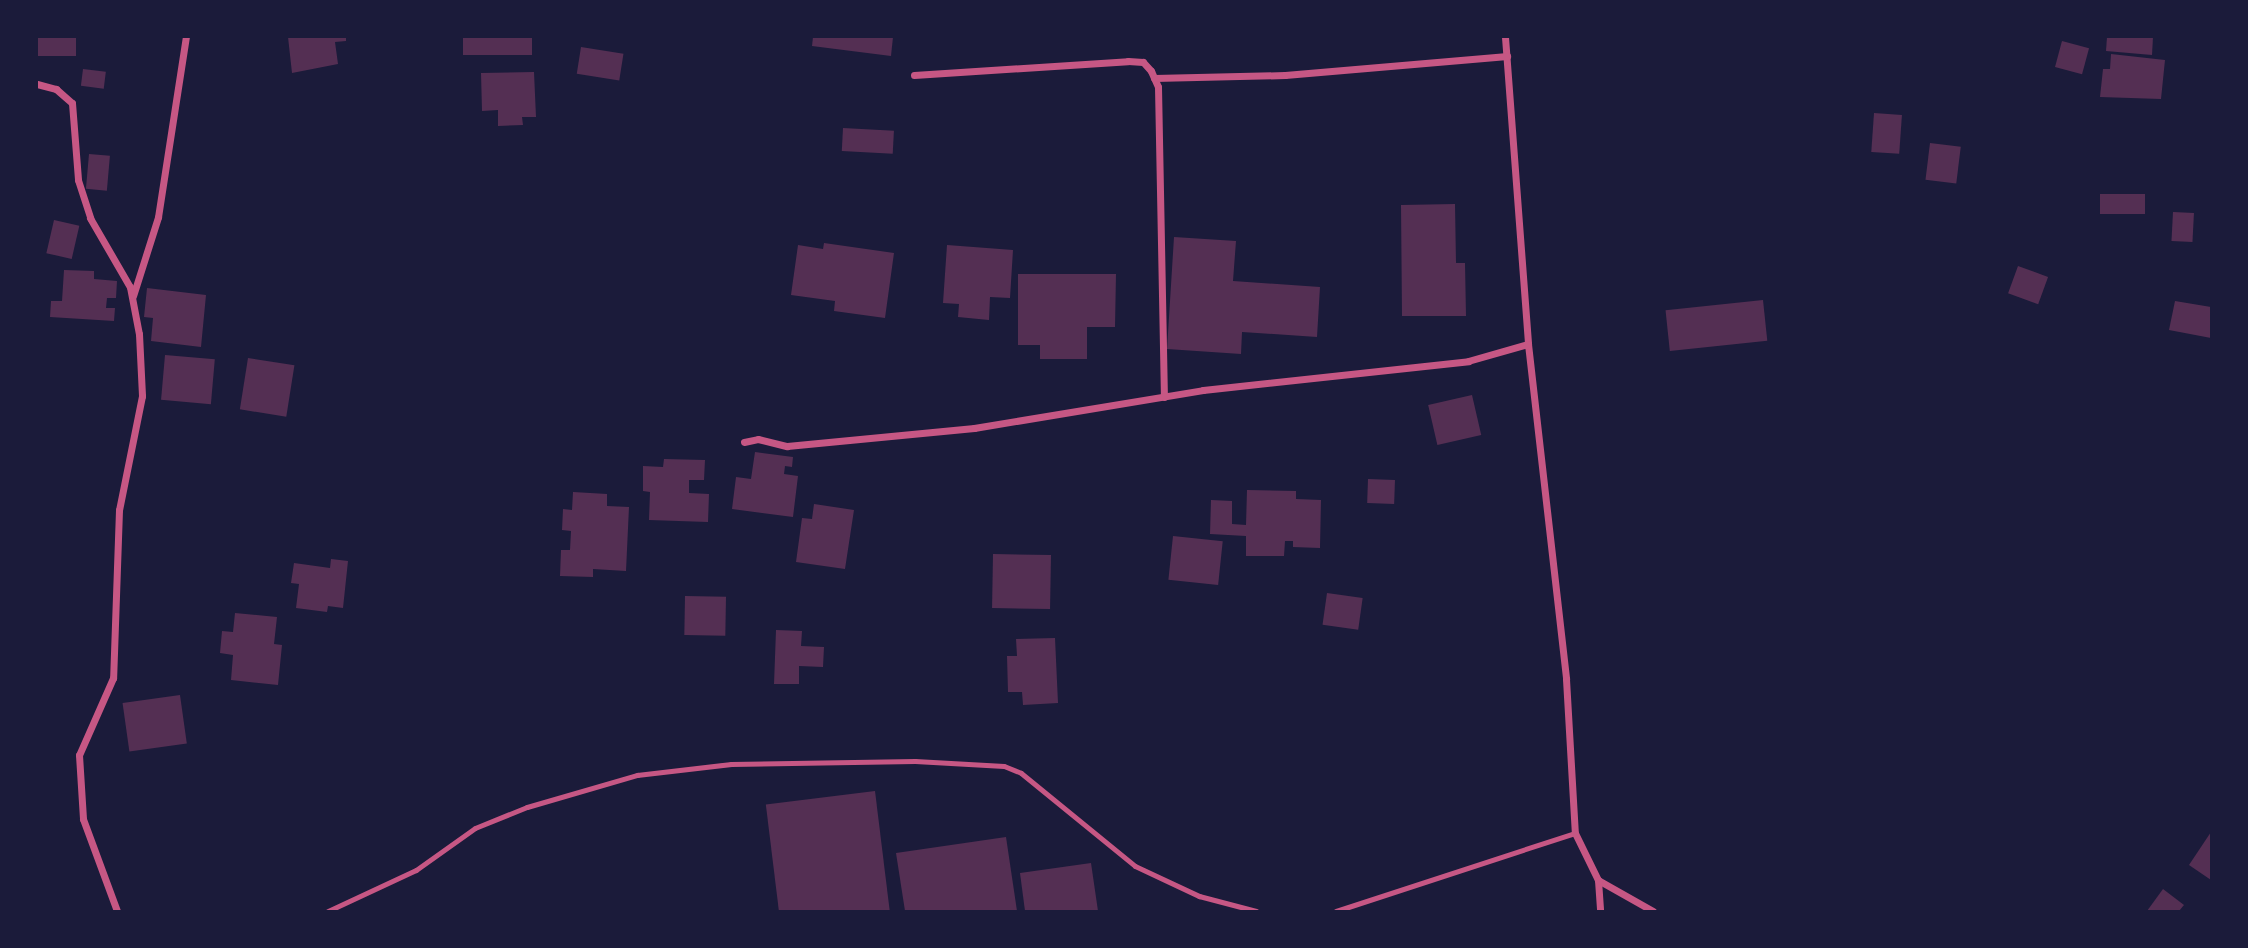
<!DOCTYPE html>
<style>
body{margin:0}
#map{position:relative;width:2248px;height:948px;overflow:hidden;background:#1b1b3a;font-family:Inter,sans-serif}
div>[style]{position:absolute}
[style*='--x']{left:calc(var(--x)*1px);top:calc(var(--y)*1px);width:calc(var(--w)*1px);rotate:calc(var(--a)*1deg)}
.building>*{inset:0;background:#542f53;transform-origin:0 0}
.service>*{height:5px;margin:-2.5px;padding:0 2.5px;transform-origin:2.5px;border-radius:2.5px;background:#c65784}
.minor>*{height:7px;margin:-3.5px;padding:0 3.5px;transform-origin:3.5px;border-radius:3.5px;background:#c65784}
span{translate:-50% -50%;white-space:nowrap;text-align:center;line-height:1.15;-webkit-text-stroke:7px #1b1b3a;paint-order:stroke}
.frame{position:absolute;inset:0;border:38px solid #1b1b3a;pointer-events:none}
</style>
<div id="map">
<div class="building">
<div style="left:37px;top:37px;width:39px;height:19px"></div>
<div style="clip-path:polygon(288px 37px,346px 37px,346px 41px,335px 42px,338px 64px,292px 73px)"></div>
<div style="left:463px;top:37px;width:69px;height:18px"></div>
<div style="clip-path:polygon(813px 37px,893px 37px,891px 56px,812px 46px)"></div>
<div style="clip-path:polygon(2107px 37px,2153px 37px,2152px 55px,2106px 51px)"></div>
<div style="left:2062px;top:41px;width:28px;height:27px;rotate:15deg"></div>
<div style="left:581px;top:47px;width:43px;height:27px;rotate:9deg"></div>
<div style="clip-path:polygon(2111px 54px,2165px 60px,2161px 99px,2100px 97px,2103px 69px,2110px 69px)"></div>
<div style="left:83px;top:69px;width:23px;height:17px;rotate:7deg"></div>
<div style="clip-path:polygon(534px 72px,536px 117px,522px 117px,523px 125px,498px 126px,498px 110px,482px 111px,481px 73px)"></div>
<div style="left:1874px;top:113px;width:28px;height:39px;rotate:4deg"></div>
<div style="left:843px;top:128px;width:51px;height:23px;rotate:3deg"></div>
<div style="left:1930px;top:143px;width:31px;height:37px;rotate:7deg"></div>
<div style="left:89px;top:154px;width:21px;height:35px;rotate:5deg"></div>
<div style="left:2100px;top:194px;width:45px;height:20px"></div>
<div style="clip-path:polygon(1455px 204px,1456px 263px,1465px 263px,1466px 316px,1402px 316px,1401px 205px)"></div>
<div style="left:2173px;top:212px;width:21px;height:29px;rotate:3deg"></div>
<div style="left:54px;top:220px;width:26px;height:34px;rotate:13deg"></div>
<div style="clip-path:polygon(1174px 237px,1236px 241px,1233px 281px,1320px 287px,1317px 337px,1242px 332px,1241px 354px,1167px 349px)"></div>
<div style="clip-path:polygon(824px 243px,894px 253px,885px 318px,834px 311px,835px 301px,791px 295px,798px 245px,823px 249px)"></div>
<div style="clip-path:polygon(947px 245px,1013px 250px,1010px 298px,990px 297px,989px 320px,958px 317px,959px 304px,943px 303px)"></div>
<div style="left:2018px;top:266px;width:32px;height:29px;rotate:20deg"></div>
<div style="clip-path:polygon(64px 270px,94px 271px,94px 279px,117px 281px,116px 298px,107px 298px,106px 308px,115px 308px,114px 321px,50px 317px,51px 301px,62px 301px)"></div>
<div style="clip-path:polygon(1018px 274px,1116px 274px,1115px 327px,1087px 327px,1087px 359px,1040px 359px,1040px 345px,1018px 345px)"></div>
<div style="clip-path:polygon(147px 288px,206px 295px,201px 347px,151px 341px,153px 318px,144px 317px)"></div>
<div style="left:1763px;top:300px;width:41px;height:98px;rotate:84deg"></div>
<div style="clip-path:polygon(2175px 301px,2211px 307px,2211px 338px,2169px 330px)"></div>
<div style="left:165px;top:355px;width:50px;height:45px;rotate:5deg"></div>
<div style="left:248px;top:358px;width:47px;height:52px;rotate:9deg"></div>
<div style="left:1472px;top:395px;width:41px;height:45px;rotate:77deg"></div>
<div style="clip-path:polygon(755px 452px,793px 457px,792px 467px,785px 466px,784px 474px,798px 476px,793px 517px,732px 509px,736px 477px,751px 479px)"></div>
<div style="clip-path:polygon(664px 459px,705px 460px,704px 480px,689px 480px,689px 493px,709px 494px,708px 522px,649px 520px,650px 492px,643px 491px,643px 466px,663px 467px)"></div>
<div style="left:1368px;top:479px;width:27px;height:24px;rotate:2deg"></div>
<div style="clip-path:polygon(1247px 490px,1296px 491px,1296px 499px,1321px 500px,1320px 548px,1293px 547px,1293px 541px,1285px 541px,1284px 556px,1246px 556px,1246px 536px,1210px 534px,1211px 500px,1232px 501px,1232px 524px,1246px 525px)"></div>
<div style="clip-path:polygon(573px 492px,607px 494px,607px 506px,629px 507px,626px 571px,593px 569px,593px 577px,560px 576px,561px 550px,570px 550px,571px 531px,562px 530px,563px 509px,572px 510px)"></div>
<div style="clip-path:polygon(814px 504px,854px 510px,845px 569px,796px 562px,802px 518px,812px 519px)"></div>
<div style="left:1173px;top:536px;width:50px;height:44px;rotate:6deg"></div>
<div style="left:993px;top:554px;width:58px;height:54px;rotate:1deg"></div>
<div style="clip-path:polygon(331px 559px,348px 561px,343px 608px,328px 606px,327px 612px,296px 608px,299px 584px,291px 583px,294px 563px,330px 568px)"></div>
<div style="left:1327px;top:593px;width:36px;height:32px;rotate:8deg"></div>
<div style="left:685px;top:596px;width:41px;height:39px;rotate:1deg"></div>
<div style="clip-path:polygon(235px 613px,277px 617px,274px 644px,282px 645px,278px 685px,231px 680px,233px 655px,220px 653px,222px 631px,233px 632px)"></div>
<div style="clip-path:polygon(776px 630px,802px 631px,801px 646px,824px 647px,823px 667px,799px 666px,799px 684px,774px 684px)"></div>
<div style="clip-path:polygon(1055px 638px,1058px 703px,1023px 705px,1022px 692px,1008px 692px,1007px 656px,1017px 656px,1016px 639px)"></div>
<div style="left:180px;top:695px;width:49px;height:58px;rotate:82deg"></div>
<div style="left:875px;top:791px;width:121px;height:110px;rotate:83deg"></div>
<div style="clip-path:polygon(2211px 832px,2211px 880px,2189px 865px)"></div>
<div style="clip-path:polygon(1006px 837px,1017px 911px,905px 911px,896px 853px)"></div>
<div style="clip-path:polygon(1091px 863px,1098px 911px,1025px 911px,1020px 873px)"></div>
<div style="clip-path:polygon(2163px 889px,2184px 905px,2179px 911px,2147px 911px)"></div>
</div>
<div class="service">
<div style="--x:328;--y:911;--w:97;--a:-25"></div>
<div style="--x:416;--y:870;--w:72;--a:-35.4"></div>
<div style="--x:475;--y:828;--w:56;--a:-22"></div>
<div style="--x:527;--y:807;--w:115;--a:-16.2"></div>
<div style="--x:637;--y:775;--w:95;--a:-6.7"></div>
<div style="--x:731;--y:764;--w:184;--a:-0.9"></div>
<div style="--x:915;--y:761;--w:89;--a:3.2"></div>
<div style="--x:1004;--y:766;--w:18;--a:22"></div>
<div style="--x:1021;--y:773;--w:147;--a:39.2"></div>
<div style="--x:1135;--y:866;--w:71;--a:25.1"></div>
<div style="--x:1199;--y:896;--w:59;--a:14.7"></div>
<div style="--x:1336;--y:911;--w:251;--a:-18.1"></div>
</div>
<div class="minor">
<div style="--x:1505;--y:37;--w:308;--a:85.7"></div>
<div style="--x:1528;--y:344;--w:337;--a:83.5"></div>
<div style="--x:1566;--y:679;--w:154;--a:86.7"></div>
<div style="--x:1575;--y:833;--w:52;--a:63.9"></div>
<div style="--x:1598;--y:880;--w:63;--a:29.4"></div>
<div style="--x:914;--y:75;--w:214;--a:-3.7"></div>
<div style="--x:1128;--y:61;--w:15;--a:4"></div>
<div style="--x:1143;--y:62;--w:12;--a:48"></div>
<div style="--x:1151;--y:71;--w:17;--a:66"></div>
<div style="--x:1158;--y:87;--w:310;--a:88.9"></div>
<div style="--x:1154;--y:78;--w:131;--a:-1.3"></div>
<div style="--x:1285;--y:75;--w:223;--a:-4.9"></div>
<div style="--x:37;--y:84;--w:20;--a:15"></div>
<div style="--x:56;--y:89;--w:21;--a:41"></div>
<div style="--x:72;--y:103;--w:77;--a:85.5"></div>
<div style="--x:78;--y:180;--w:40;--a:72"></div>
<div style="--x:90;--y:218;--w:80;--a:59.9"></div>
<div style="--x:130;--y:287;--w:48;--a:79.2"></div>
<div style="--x:139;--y:334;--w:62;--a:87.2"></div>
<div style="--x:142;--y:396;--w:116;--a:101.4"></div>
<div style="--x:119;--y:510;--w:168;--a:92"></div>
<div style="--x:113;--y:678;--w:84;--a:113.8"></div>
<div style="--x:79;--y:755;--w:64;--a:86.4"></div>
<div style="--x:83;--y:819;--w:98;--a:69.7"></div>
<div style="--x:133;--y:296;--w:83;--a:-72.4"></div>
<div style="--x:158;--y:217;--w:182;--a:-81.2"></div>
<div style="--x:744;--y:442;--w:14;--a:-12"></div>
<div style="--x:758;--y:439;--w:30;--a:14"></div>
<div style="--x:787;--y:446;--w:188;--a:-5.5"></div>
<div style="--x:974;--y:428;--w:232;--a:-9.4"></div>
<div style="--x:1203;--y:390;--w:267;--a:-6.2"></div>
<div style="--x:1468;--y:361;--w:62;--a:-15.8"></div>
<div style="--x:1598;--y:880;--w:31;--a:86"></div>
</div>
<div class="frame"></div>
</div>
